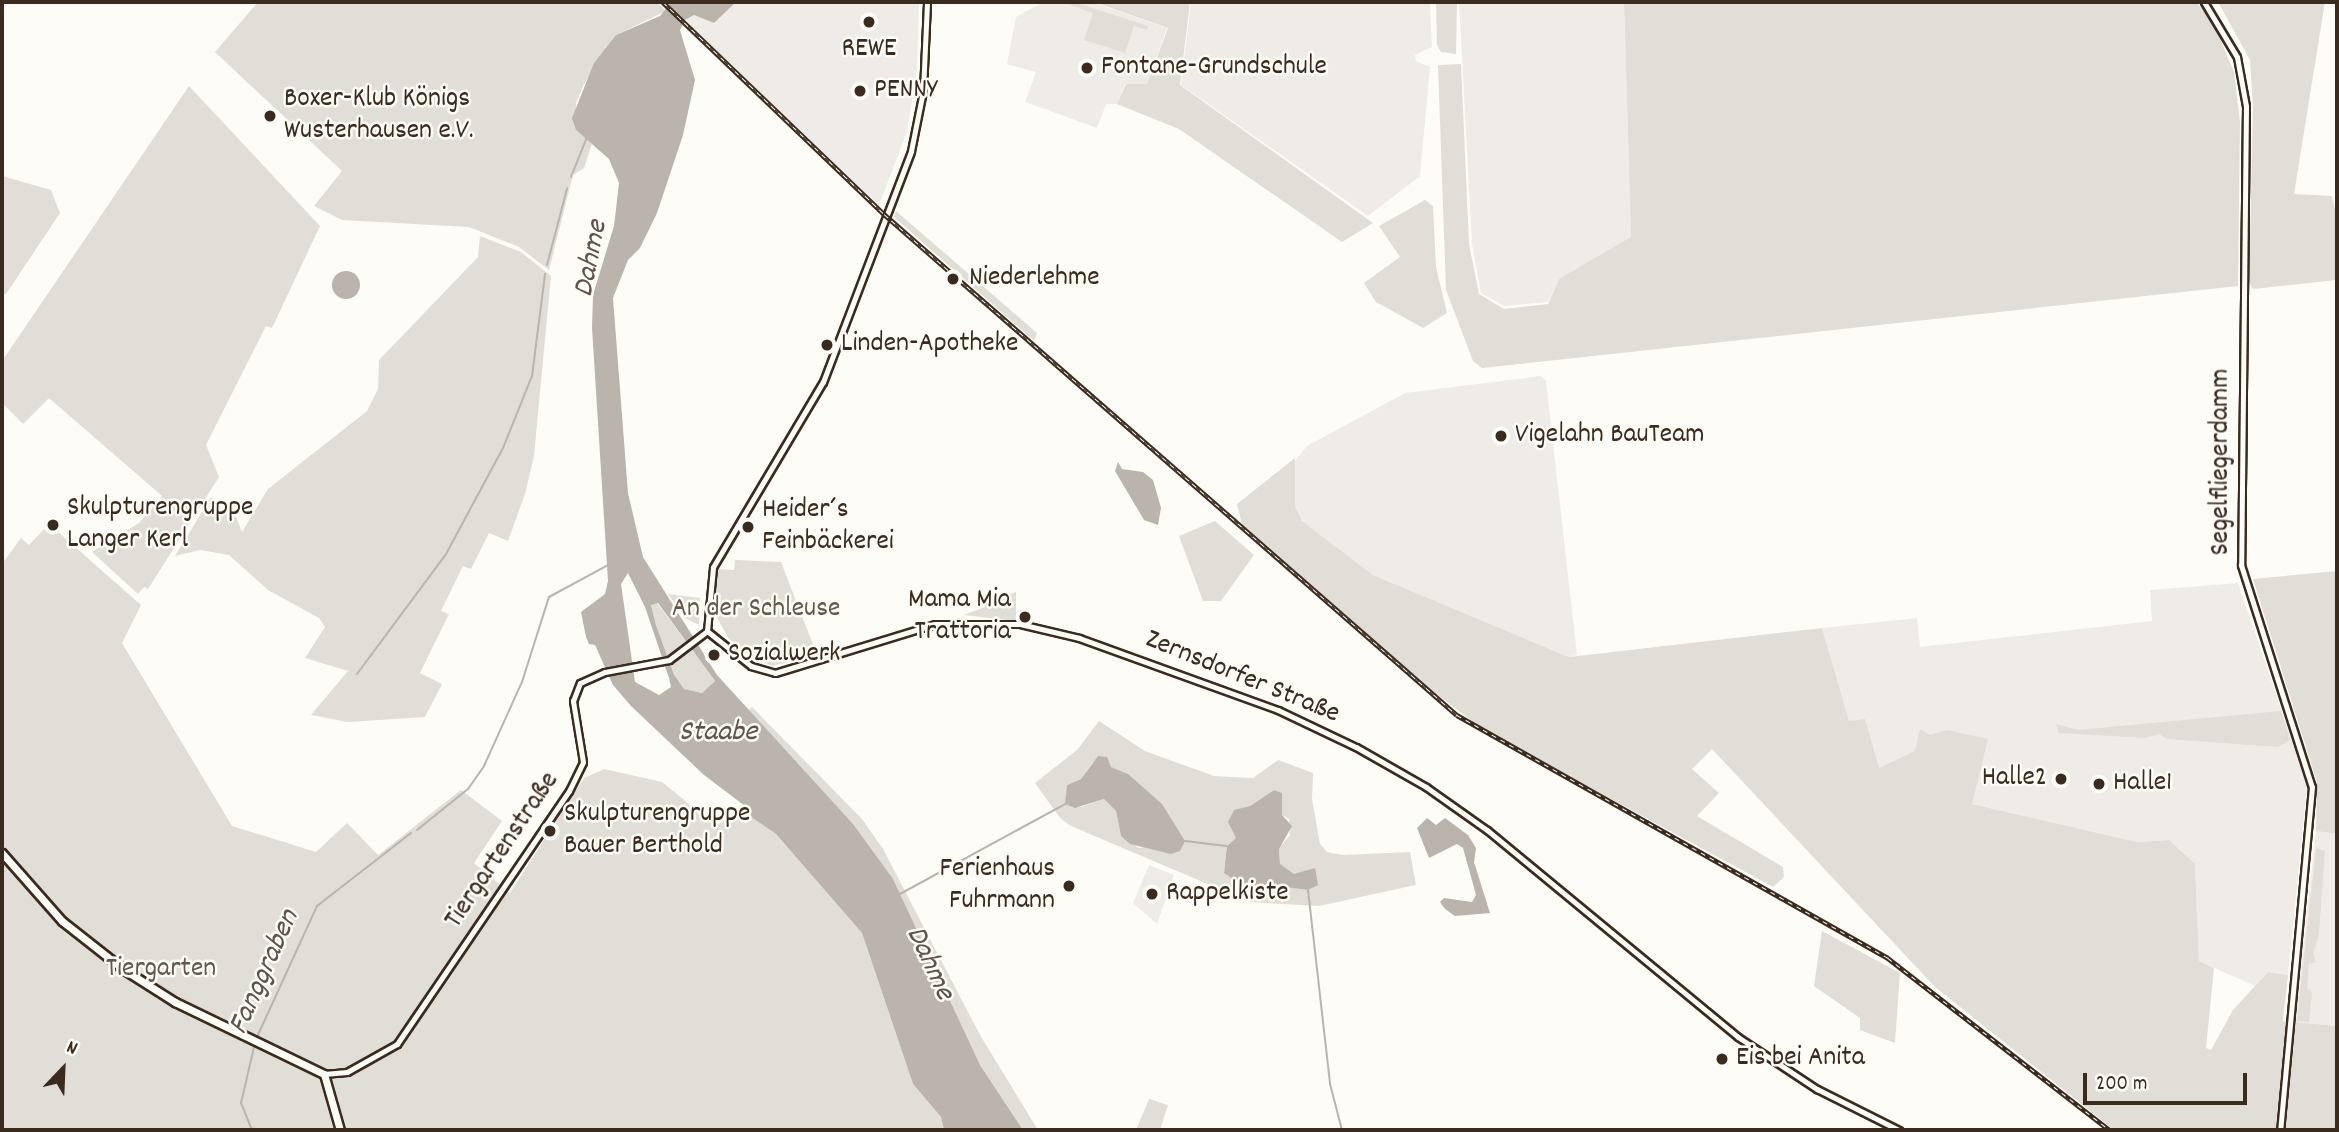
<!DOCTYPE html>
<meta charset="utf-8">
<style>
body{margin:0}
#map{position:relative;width:2339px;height:1132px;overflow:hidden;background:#fdfcf7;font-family:Dekko,sans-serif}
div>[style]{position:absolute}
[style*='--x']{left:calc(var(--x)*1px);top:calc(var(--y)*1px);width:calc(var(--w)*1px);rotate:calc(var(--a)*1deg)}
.built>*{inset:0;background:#efece7}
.green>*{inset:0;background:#e1ded7}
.water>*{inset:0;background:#bbb4ad}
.round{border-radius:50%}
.stream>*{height:2px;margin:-1px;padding:0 1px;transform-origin:1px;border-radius:1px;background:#bbb4ad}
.roads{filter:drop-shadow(2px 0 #3b2a1e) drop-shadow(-2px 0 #3b2a1e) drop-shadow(0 2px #3b2a1e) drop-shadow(0 -2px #3b2a1e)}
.minor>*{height:5px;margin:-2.5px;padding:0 2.5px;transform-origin:2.5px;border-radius:2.5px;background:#fdfcf7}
.major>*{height:7px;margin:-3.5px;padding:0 3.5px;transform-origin:3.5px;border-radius:3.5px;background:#fdfcf7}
.rail>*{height:4.5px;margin-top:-2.25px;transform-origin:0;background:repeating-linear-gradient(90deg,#fdfcf7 0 5px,#3b2a1e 0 10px);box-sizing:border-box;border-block:2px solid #3b2a1e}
.dots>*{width:19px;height:19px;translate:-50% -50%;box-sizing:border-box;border:4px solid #fdfcf7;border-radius:50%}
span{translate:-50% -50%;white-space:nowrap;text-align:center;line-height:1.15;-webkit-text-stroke:5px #fdfcf7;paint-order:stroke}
.poi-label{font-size:28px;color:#3b2a1e}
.left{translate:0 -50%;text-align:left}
.right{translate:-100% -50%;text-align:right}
.street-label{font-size:28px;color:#3b2a1e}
.park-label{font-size:28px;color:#64574c}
.water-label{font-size:30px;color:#615349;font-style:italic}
.frame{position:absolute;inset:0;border:4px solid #3b2a1e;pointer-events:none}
.north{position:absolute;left:28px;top:1034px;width:70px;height:70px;-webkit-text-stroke:5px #fdfcf7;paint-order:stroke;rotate:23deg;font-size:19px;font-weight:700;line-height:28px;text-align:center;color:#3b2a1e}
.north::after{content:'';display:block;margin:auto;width:24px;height:32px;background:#3b2a1e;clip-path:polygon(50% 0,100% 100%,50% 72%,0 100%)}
.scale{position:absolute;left:2083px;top:1073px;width:164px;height:32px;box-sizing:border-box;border:4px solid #3b2a1e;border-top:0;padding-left:9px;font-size:21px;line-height:24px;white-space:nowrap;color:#3b2a1e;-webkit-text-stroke:5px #fdfcf7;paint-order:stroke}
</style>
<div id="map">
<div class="built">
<div style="clip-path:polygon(657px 2px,667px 2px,685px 20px,694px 15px,714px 23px,736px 2px,919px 2px,917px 70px,907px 132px,879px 205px,881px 213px)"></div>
<div style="clip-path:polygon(1043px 2px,1092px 2px,1167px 28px,1147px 84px,1125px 84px,1117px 104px,1106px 104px,1097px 128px,1025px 102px,1036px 72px,1007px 64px,1016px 17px)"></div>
<div style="clip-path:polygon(1191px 2px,1430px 2px,1432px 47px,1415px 55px,1416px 61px,1430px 67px,1420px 176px,1368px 216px,1181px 85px)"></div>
<div style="clip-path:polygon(1459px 2px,1624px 2px,1631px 238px,1559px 279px,1548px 302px,1505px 306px,1481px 293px,1472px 244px)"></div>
<div style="clip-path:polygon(1541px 376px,1546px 381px,1577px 655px,1569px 657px,1373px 575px,1302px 521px,1295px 507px,1295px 461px,1307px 446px,1405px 393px)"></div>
<div style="clip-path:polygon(2238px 583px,2307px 785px,2288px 975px,2268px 972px,2255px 986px,2199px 961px,2195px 865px,2169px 840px,2137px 842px,1865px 779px,1822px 628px,1917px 618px,1920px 647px,2152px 621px,2150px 590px)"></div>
<div style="clip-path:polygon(2316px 831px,2337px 834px,2337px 1026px,2295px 1022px)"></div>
<div style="clip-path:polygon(1149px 865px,1174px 875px,1157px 924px,1133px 903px)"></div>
</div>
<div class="green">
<div style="clip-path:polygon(258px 2px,657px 2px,666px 11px,616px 35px,584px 84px,576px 103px,576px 130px,592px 144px,584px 168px,573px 175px,549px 270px,519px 247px,469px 227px,342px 220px,314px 206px,342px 171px,215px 52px)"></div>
<div style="clip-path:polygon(1074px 2px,1148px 26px,1147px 30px,1134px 26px,1125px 53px,1084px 40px,1093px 13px,1065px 3px)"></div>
<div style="clip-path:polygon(1094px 2px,1190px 2px,1180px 85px,1373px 223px,1342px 242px,1179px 129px,1117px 104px,1126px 84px,1147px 84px,1168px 28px)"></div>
<div style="clip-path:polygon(1436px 2px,1457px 2px,1456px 54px,1441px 52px,1437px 45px)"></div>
<div style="clip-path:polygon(1624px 2px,2196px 2px,2212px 20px,2234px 72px,2240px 122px,2238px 286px,1482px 368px,1473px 361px,1446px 290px,1438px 65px,1461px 64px,1469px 244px,1479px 294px,1504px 309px,1548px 304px,1559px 279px,1631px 237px)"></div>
<div style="clip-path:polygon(2218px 2px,2325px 2px,2294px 194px,2332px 196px,2337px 219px,2337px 280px,2253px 289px,2249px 282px,2253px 107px,2250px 60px)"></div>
<div style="clip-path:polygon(189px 86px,320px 226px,272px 328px,266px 326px,206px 445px,219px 477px,148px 589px,144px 587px,138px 594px,92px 552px,139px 523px,162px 496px,49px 398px,23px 424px,2px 403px,2px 361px)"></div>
<div style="clip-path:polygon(2px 176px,51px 190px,60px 213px,6px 294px,2px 293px)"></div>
<div style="clip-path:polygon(1425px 200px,1433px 206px,1436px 267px,1447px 313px,1423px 328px,1376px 302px,1364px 283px,1400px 257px,1379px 226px)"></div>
<div style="clip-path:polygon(896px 211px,1037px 333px,1034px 341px,894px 217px)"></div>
<div style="clip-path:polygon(480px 236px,521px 252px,551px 276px,534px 456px,525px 494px,508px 541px,489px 533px,471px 569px,463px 566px,441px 611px,449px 614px,420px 673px,442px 684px,425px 717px,348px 722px,311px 715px,348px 671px,305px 658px,325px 627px,319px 618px,268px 590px,229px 555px,200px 550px,175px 556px,211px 497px,218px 510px,232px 506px,242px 532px,268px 489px,367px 411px,378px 389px,379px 360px,478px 257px)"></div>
<div style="clip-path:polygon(1295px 458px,1295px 506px,1302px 521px,1373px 575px,1569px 657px,1822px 628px,1849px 721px,1865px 719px,1879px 768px,1915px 751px,1920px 729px,1930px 735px,1947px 730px,1988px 739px,1972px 804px,2137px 842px,2169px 840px,2195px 864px,2199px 961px,2214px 968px,2206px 1048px,2211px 1050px,2233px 1010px,2268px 972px,2288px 975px,2283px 1021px,2337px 1026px,2337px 1130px,2114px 1130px,1935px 987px,1712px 749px,1692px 769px,1719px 793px,1697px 816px,1783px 867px,1784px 877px,1773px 887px,1484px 730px,1430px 689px,1242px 524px,1237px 504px)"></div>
<div style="clip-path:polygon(1215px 521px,1254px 555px,1221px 601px,1203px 601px,1179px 536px)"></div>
<div style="clip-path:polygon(49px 524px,141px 605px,122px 643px,232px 826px,316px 852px,347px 823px,378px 855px,461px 790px,502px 821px,474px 863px,510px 893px,584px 778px,604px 769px,662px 782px,716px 826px,745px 806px,748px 815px,776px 834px,862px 933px,913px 1084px,941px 1117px,944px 1130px,2px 1130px,2px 564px,21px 538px,29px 545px)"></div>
<div style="clip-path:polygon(735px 560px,781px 562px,817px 655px,772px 666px,750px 656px,729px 639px,715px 614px,713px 585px,718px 569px,734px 570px)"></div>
<div style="clip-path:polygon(2337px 571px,2337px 834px,2316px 831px,2317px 782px,2253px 579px)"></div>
<div style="clip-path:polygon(1016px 592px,1016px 621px,963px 615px,985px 607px,989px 601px)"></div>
<div style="clip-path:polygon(668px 594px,700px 598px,699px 625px,685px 618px)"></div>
<div style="clip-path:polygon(657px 603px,715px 681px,702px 693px,683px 689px,674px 676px,656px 625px,651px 604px)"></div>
<div style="clip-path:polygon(752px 707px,862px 819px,883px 849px,980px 1035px,1038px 1130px,1023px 1130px,980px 1065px,853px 824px,748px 711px)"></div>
<div style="clip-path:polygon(2281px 711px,2290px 740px,2278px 747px,2167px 739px,2159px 734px,2145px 738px,2059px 733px,2056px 724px,2078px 730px)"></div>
<div style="clip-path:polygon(evenodd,1099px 721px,1145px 751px,1214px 776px,1253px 778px,1278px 760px,1313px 773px,1312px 799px,1320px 844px,1327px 852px,1343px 855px,1410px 852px,1416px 885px,1319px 906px,1250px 902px,1071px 826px,1060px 818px,1035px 783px,1077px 750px,1099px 721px,1093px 762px,1128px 774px,1184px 841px,1139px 848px,1121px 836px,1116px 811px,1104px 799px,1081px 807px,1067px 785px,1081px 779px,1093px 762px,1099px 721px,1274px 790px,1281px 793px,1282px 815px,1289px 819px,1290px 835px,1279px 848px,1280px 864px,1308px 890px,1276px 886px,1248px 890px,1224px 873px,1227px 846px,1236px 838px,1235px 829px,1250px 806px,1274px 790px)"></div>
<div style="clip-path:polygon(2316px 848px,2325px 851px,2319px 935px,2313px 954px,2316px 962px,2309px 964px,2307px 988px,2312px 993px,2309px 1022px,2297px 1021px)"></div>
<div style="clip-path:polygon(1822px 931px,1900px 973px,1895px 1043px,1860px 1030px,1860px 1018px,1814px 986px)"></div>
<div style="clip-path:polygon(1149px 1099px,1168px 1105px,1160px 1130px,1136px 1130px)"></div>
</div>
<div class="water">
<div style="clip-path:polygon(evenodd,671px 2px,736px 2px,714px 23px,694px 15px,685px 20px,680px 30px,695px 80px,683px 135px,657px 213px,640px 248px,628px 260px,613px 298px,628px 493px,643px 557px,717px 675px,853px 824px,893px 879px,980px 1065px,1023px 1130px,944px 1130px,941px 1117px,913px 1084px,862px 933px,776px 834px,748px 815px,745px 806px,704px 775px,631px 706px,613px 685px,595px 645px,589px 644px,586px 637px,581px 612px,605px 594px,608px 581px,592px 328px,593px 295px,614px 226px,619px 183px,609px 159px,576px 130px,572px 118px,594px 63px,616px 35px,660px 16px,671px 2px,628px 573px,645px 607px,669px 678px,671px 687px,659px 695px,635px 682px,621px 584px,628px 573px,671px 2px,658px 603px,715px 681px,702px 693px,684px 689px,674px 675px,656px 625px,651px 605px,658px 603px)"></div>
<div class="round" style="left:332px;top:271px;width:28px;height:28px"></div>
<div style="clip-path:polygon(1118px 462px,1122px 469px,1143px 472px,1153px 480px,1161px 508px,1158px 525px,1144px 520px,1115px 471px)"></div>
<div style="clip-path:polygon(1098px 756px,1107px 757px,1111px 767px,1128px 774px,1162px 804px,1185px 841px,1180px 851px,1171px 854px,1130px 844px,1121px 836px,1116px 811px,1104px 799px,1075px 808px,1065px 804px,1067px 785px,1081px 779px)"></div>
<div style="clip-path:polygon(1274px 790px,1282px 793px,1282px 815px,1292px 826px,1279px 849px,1280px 864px,1294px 874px,1315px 868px,1318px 885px,1308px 890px,1276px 886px,1248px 890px,1224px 873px,1227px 846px,1236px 838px,1228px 822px,1234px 810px,1250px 806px)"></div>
<div style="clip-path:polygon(1427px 818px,1436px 825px,1445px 818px,1468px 835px,1476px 848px,1474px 862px,1490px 913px,1455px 916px,1445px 909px,1440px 902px,1444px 898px,1472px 902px,1476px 895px,1463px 848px,1457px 844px,1429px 858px,1417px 828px)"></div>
</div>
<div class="stream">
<div style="--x:571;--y:177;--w:43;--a:-68.2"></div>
<div style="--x:547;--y:265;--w:79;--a:-75.3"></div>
<div style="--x:357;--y:674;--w:149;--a:-53.4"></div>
<div style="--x:446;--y:554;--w:120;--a:-61.7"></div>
<div style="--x:503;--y:448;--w:78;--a:-68.1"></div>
<div style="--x:532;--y:376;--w:103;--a:-82.7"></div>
<div style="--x:417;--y:830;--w:65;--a:-38.8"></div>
<div style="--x:468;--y:789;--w:28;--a:-55"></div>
<div style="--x:484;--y:766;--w:92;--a:-65.7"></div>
<div style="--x:522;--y:682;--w:89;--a:-72.4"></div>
<div style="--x:549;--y:597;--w:67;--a:-28.5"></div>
<div style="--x:1185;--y:841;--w:42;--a:6.8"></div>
<div style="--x:1308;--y:890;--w:195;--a:83.5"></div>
<div style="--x:1330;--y:1084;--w:48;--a:75.4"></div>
<div style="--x:900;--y:894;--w:188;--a:-28.6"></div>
<div style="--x:257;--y:1037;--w:144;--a:-65.4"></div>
<div style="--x:317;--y:906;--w:119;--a:-37.8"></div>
<div style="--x:252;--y:1130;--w:29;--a:-112"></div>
<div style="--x:241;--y:1103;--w:62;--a:-76.9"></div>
</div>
<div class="roads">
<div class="minor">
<div style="--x:2204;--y:2;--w:64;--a:59"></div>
<div style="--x:2237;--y:57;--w:50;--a:79.6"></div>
<div style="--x:2246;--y:106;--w:459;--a:90.6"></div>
<div style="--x:2241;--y:565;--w:233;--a:72.3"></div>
<div style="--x:2312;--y:787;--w:344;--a:95.3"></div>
<div style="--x:707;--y:631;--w:56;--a:38.5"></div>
<div style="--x:751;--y:666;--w:25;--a:16"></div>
<div style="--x:775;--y:673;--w:167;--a:-17"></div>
<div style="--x:935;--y:624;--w:85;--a:0"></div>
<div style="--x:1020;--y:624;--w:61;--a:13.3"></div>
<div style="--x:1079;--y:638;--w:212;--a:19.9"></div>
<div style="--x:1278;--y:710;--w:86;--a:25.4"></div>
<div style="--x:1356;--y:747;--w:81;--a:29.7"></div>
<div style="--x:1426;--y:787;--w:75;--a:35.2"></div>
<div style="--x:1487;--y:830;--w:325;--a:39.5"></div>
<div style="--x:1738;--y:1037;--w:95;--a:33.4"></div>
<div style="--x:1817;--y:1089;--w:92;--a:26.6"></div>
<div style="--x:707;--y:631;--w:64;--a:-84.6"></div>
<div style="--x:713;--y:567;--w:215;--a:-59.3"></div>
<div style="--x:823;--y:382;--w:247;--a:-69.1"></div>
<div style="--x:911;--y:151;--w:61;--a:-78.7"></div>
<div style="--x:923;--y:91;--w:89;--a:-87.4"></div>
<div style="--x:324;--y:1074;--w:23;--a:-5"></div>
<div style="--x:347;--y:1072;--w:57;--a:-29.2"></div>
<div style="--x:397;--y:1044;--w:306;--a:-55.8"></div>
<div style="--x:569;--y:791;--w:32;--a:-64"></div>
<div style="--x:583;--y:762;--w:62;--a:-99.3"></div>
<div style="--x:573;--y:701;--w:19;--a:-69"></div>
<div style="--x:580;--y:683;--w:27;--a:-24"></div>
<div style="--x:605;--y:672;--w:65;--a:-10.6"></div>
<div style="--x:669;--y:660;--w:48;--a:-37.3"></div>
</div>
<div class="major">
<div style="--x:2;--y:853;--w:91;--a:48.6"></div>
<div style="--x:62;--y:921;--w:78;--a:38.2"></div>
<div style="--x:123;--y:969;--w:62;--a:32.4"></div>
<div style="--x:175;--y:1002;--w:165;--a:25.8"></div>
<div style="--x:324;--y:1074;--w:58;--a:74.1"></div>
</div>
</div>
<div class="rail">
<div style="--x:663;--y:2;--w:306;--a:43.8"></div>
<div style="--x:884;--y:214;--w:761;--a:41.16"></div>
<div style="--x:1457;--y:715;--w:495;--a:29.4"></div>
<div style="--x:1888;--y:958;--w:281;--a:37.8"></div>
</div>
<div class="dots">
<div style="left:869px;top:22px;background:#3b2a1e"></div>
<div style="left:1087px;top:68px;background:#3b2a1e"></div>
<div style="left:860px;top:91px;background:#3b2a1e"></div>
<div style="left:270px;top:116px;background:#3b2a1e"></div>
<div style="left:953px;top:279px;background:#3b2a1e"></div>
<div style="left:827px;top:345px;background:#3b2a1e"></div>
<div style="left:1501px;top:436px;background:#3b2a1e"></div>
<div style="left:53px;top:525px;background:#3b2a1e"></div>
<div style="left:748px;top:527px;background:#3b2a1e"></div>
<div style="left:1025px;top:617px;background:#3b2a1e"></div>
<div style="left:714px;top:655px;background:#3b2a1e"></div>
<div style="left:2061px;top:779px;background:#3b2a1e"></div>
<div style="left:2099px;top:784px;background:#3b2a1e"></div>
<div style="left:550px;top:831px;background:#3b2a1e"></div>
<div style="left:1069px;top:886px;background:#3b2a1e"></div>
<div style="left:1152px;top:894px;background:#3b2a1e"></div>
<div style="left:1722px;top:1059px;background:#3b2a1e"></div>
</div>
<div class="poi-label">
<span style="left:869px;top:50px">REWE</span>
<span class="left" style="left:1101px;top:68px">Fontane-Grundschule</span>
<span class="left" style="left:874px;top:91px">PENNY</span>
<span class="left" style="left:284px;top:116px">Boxer-Klub Königs<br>Wusterhausen e.V.</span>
<span class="left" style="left:969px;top:279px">Niederlehme</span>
<span class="left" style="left:841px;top:345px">Linden-Apotheke</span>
<span class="left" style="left:1515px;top:436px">Vigelahn BauTeam</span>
<span class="left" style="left:67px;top:525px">Skulpturengruppe<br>Langer Kerl</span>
<span class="left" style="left:762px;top:527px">Heider´s<br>Feinbäckerei</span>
<span class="right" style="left:1011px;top:617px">Mama Mia<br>Trattoria</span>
<span class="left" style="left:728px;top:655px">Sozialwerk</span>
<span class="right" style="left:2047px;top:779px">Halle2</span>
<span class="left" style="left:2113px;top:784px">Halle1</span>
<span class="left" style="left:564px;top:831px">Skulpturengruppe<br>Bauer Berthold</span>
<span class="right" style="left:1055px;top:886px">Ferienhaus<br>Fuhrmann</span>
<span class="left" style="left:1166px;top:894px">Rappelkiste</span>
<span class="left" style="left:1736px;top:1059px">Eis bei Anita</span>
</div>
<div class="street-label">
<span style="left:2222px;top:462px;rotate:-90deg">Segelfliegerdamm</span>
<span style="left:1242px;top:678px;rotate:22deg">Zernsdorfer Straße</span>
<span style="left:503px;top:851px;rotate:-56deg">Tiergartenstraße</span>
</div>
<div class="park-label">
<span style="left:756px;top:610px">An der Schleuse</span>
<span style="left:161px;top:970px">Tiergarten</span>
</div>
<div class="water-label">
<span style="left:593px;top:259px;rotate:-79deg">Dahme</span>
<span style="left:718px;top:734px">Staabe</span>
<span style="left:928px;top:964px;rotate:65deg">Dahme</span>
<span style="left:266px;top:973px;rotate:-66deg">Fanggraben</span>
</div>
<div class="frame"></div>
<div class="north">N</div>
<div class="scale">200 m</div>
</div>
